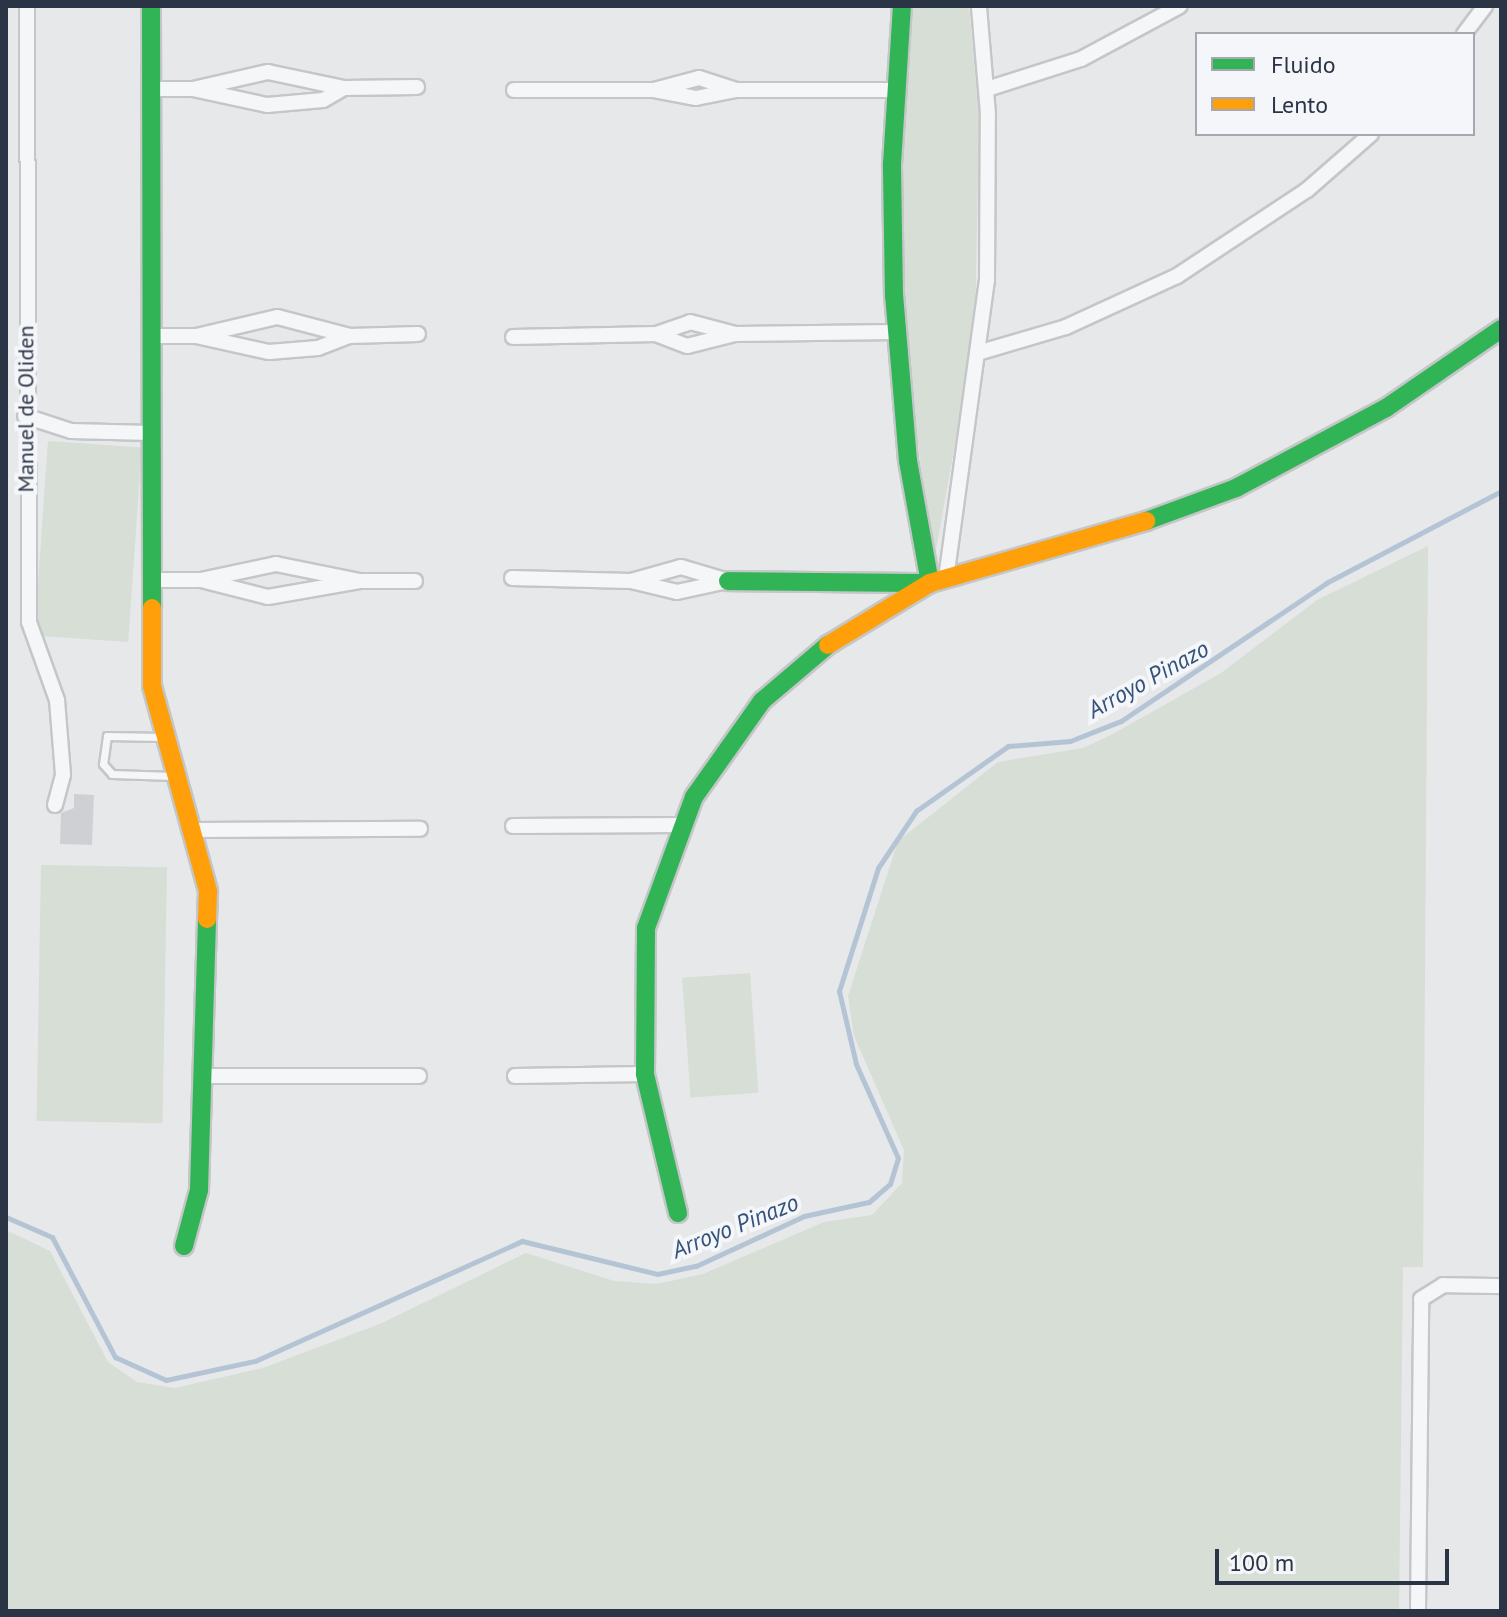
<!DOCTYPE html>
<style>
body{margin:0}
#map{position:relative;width:1507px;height:1617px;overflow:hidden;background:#e6e8ea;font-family:"PT Sans",sans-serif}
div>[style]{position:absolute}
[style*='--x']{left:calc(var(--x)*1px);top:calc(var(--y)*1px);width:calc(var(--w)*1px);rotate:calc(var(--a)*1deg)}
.green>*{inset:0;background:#d6ded6;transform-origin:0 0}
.stream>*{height:5px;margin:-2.5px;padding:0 2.5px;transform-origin:2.5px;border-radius:2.5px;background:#b4c4d5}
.building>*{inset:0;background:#ced0d3}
.roads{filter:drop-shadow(2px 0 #c4c6c8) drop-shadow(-2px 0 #c4c6c8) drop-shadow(0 2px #c4c6c8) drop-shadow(0 -2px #c4c6c8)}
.lane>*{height:7px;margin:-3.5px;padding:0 3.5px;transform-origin:3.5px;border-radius:3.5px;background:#f5f6f7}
.street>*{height:14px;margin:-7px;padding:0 7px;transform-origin:7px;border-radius:7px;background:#f5f6f7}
.fast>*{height:18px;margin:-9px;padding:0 9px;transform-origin:9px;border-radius:9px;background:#30b455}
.slow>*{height:18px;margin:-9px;padding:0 9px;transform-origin:9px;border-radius:9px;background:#ff9f0a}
span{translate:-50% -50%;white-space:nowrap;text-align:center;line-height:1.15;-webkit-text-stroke:8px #f4f6f9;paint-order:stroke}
.street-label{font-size:22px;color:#2b3445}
.water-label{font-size:24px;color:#34527a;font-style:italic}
.frame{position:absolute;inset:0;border:8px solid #2b3445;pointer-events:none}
.legend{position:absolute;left:1195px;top:32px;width:280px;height:104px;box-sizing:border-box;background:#f4f6f9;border:2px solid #a4a8b1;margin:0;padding:10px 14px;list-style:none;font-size:24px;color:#2b3445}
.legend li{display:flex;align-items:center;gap:16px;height:40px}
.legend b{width:40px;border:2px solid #a4a8b1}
.scale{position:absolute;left:1215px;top:1549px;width:234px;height:36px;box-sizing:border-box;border:4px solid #2b3445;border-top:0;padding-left:10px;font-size:24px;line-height:28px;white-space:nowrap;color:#2b3445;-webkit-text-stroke:6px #f4f6f9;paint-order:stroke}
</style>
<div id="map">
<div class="green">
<div style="clip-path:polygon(910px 6px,969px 6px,979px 118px,975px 333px,934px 561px,903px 337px,901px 148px)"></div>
<div style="left:48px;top:441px;width:94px;height:195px;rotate:4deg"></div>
<div style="clip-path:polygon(1428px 546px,1423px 1267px,1403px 1267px,1399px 1611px,6px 1611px,6px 1230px,50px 1251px,108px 1362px,137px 1382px,175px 1388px,263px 1368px,382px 1323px,526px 1253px,614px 1281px,657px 1284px,703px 1274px,824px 1222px,872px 1215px,902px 1183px,904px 1150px,854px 1036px,848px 996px,898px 841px,998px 762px,1083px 748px,1113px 734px,1221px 673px,1317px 600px)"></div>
<div style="left:41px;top:865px;width:126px;height:256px;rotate:1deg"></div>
<div style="left:750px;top:973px;width:120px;height:68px;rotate:86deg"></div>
</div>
<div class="stream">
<div style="--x:6;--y:1217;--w:50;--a:23.5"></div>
<div style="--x:52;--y:1237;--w:136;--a:62.3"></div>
<div style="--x:115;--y:1357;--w:56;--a:24.3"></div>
<div style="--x:166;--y:1380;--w:91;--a:-12.1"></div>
<div style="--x:255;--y:1361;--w:293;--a:-24.2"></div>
<div style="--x:522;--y:1241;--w:139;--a:13.7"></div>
<div style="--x:657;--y:1274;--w:40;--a:-12"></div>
<div style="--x:696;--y:1266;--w:119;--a:-24.8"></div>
<div style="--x:804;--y:1216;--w:66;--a:-12.2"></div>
<div style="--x:869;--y:1202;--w:28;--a:-41"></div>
<div style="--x:890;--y:1184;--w:27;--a:-73"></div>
<div style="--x:898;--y:1158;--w:103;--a:-114.1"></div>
<div style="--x:856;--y:1064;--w:75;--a:-103.1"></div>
<div style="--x:839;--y:991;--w:129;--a:-72.4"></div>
<div style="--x:878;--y:868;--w:69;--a:-56.3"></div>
<div style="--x:916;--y:811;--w:113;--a:-35.2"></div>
<div style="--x:1008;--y:746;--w:62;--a:-4.6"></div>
<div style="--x:1070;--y:741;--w:55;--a:-21.4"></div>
<div style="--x:1121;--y:721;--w:247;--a:-33.9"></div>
<div style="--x:1326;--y:583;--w:198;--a:-27.7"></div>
</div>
<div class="building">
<div style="clip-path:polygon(74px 794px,94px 795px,92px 845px,60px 844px,61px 813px,74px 808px)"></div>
</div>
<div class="roads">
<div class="lane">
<div style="--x:162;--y:737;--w:55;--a:-179"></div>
<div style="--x:107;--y:736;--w:28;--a:98"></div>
<div style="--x:103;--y:764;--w:13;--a:48"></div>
<div style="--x:112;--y:774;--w:61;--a:1.9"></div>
</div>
<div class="street">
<div style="--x:27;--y:6;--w:616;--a:89.81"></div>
<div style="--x:29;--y:622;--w:83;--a:70.3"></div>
<div style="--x:57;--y:700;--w:75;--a:85.4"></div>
<div style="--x:63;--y:775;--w:31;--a:105"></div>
<div style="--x:1464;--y:34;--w:35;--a:-53"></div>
<div style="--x:344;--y:88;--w:24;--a:150"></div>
<div style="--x:323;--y:100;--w:56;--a:174.9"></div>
<div style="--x:267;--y:105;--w:76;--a:-167.8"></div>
<div style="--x:193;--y:89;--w:77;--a:-12.8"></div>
<div style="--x:268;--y:72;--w:78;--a:11.9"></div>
<div style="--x:344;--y:88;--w:73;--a:-0.8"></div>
<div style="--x:151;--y:89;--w:42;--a:0"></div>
<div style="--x:987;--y:89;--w:99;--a:-17.7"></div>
<div style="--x:1081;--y:59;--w:112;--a:-28.2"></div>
<div style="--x:514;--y:90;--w:140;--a:0"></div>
<div style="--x:736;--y:90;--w:39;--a:-162"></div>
<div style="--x:699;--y:78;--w:47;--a:165.1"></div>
<div style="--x:654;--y:90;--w:43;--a:10.8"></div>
<div style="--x:696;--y:98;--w:41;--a:-11.3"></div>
<div style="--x:736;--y:90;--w:159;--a:0"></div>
<div style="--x:735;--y:334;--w:49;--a:166"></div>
<div style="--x:687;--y:346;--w:33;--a:-159"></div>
<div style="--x:656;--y:334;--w:36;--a:-19"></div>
<div style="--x:690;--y:322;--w:47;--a:14.9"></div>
<div style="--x:735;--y:334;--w:161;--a:-0.7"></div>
<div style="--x:152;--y:336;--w:44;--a:0"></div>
<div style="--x:350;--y:336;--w:75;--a:-165.4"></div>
<div style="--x:277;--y:317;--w:83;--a:166.8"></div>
<div style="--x:196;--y:336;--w:75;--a:12.4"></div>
<div style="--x:269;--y:352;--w:49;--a:-4.7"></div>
<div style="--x:318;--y:348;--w:34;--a:-21"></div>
<div style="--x:350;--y:336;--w:68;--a:-1.7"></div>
<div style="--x:513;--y:337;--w:143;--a:-1.2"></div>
<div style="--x:981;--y:352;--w:89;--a:-16.4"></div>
<div style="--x:1066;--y:327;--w:122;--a:-24.7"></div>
<div style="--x:1177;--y:276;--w:156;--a:-33.5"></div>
<div style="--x:1307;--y:190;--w:85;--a:-41.2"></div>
<div style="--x:25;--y:416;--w:48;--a:18.1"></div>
<div style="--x:71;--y:431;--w:80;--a:1.4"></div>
<div style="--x:512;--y:578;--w:119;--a:1.4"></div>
<div style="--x:631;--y:581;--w:47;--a:13.4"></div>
<div style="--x:677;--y:592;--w:52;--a:-12.2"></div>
<div style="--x:728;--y:581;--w:49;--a:-163.4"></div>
<div style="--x:681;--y:567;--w:52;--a:164.4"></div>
<div style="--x:946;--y:579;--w:302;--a:-82.2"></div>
<div style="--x:987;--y:280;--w:166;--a:-89.7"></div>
<div style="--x:988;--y:114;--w:108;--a:-94.8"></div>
<div style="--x:150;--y:580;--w:51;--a:0"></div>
<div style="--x:360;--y:581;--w:86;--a:-168.6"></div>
<div style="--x:276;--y:564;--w:77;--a:168"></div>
<div style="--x:201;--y:580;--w:69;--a:14.2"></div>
<div style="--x:268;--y:597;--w:93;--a:-9.9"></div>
<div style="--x:360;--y:581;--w:55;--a:0"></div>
<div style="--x:513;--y:826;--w:168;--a:-0.3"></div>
<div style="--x:196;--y:830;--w:224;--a:-0.3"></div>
<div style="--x:204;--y:1076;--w:215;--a:0"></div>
<div style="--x:515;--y:1076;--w:130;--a:-0.9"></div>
<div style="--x:1418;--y:1611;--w:312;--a:-89.4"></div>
<div style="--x:1421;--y:1299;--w:26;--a:-32"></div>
<div style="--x:1443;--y:1285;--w:58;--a:1"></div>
</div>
<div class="fast">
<div style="--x:151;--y:6;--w:602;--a:89.9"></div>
<div style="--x:1146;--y:521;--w:96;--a:-20.1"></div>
<div style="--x:1236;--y:488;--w:170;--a:-28.1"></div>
<div style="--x:1386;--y:408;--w:140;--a:-34.5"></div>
<div style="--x:728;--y:581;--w:202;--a:0.6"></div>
<div style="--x:930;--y:583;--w:124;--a:-100.2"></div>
<div style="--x:908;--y:461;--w:166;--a:-94.8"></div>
<div style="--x:894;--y:296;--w:132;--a:-90.9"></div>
<div style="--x:892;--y:164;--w:158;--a:-86.4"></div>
<div style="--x:678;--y:1213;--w:143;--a:-103.4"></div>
<div style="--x:645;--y:1074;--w:146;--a:-89.6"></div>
<div style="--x:646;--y:928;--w:140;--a:-69.9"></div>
<div style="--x:694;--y:797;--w:118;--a:-54.7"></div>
<div style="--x:762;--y:701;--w:87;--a:-40.3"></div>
<div style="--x:184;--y:1246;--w:58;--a:-75"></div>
<div style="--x:199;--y:1190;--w:271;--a:-88.3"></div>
</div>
<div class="slow">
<div style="--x:152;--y:608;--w:78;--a:90"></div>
<div style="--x:152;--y:686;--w:213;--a:74.7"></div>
<div style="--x:208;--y:891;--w:28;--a:92"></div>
<div style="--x:828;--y:645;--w:119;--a:-31.3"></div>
<div style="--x:930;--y:583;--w:225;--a:-16"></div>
</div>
</div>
<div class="street-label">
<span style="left:26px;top:409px;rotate:-90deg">Manuel de Oliden</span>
</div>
<div class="water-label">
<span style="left:1148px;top:679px;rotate:-29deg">Arroyo Pinazo</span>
<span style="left:735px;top:1226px;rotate:-22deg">Arroyo Pinazo</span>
</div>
<div class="frame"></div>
<ul class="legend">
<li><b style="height:10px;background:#30b455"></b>Fluido</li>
<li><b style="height:10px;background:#ff9f0a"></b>Lento</li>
</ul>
<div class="scale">100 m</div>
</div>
